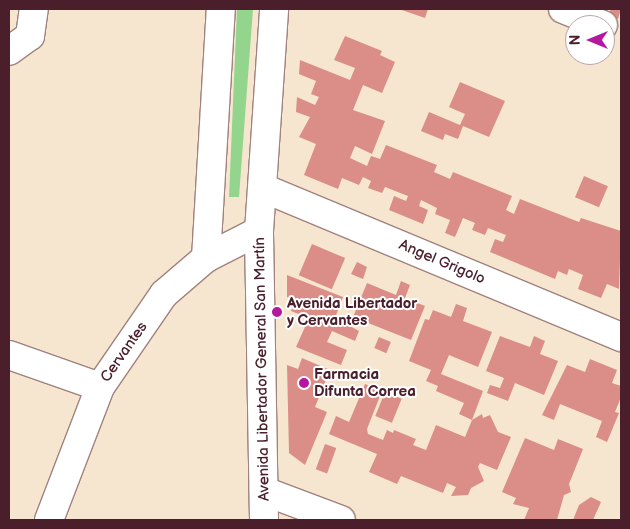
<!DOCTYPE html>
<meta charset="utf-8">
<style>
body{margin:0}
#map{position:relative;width:630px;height:529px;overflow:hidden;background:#f6e6d0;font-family:"Balsamiq Sans",sans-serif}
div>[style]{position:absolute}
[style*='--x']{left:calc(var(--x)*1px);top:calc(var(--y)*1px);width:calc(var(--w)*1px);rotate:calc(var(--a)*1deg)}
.green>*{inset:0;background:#93d58d}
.building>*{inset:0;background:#da8e87;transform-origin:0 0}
.roads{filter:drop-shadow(1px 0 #a0827e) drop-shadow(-1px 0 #a0827e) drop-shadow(0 1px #a0827e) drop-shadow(0 -1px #a0827e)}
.street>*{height:28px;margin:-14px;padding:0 14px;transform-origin:14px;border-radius:14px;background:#fff}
.secondary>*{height:28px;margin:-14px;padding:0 14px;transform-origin:14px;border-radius:14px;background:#fff}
.dots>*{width:14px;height:14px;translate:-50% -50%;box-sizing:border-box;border:2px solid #fff;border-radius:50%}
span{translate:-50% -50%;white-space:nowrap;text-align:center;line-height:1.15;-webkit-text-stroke:4px #fff;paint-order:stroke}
.street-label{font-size:15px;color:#4a1f2b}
.poi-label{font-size:15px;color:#4a1f2b;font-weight:700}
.left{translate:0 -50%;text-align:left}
.frame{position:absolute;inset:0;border:10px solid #4a1f2b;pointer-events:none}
.north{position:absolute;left:565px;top:15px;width:50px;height:50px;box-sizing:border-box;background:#fff;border:1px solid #b7a5aa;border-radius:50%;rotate:270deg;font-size:14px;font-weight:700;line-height:20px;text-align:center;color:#4a1f2b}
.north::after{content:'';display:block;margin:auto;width:18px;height:22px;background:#b5179e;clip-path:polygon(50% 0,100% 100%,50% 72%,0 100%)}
</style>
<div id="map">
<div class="green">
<div style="clip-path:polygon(237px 9px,253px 9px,239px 197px,229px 197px)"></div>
</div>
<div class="building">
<div style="clip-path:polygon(399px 9px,428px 9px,425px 18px)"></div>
<div style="clip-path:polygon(611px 9px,621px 9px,618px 19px,608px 15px)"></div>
<div style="clip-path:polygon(345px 36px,382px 51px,380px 55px,395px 62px,382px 93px,363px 85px,353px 110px,385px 121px,372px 154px,355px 146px,350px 158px,367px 166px,371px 156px,380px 159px,386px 145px,437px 165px,434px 172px,450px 179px,453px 172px,512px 196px,506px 210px,514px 214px,520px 199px,579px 222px,581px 218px,621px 231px,619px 289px,607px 284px,601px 298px,578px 289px,583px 275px,569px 269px,567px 275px,558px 271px,555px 279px,490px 252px,495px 239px,503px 242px,506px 235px,488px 228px,485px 235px,472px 230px,475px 223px,463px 218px,455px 237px,445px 233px,450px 220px,435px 214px,437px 208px,421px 200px,419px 206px,428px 210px,423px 224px,389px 210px,394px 196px,406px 201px,408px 196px,385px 187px,382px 193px,368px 188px,371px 181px,363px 177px,359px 185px,342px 178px,338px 189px,304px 175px,316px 144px,299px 137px,310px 117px,296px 112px,297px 97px,315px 105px,319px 97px,311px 94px,316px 81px,299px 74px,300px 60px,350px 80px,355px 68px,334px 60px)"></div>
<div style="clip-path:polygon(460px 82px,505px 101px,489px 137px,463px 126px,458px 139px,445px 134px,443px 140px,421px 131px,429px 112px,460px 125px,465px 114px,449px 107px)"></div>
<div style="left:584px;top:176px;width:26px;height:23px;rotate:23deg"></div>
<div style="left:312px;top:244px;width:36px;height:34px;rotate:23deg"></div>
<div style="clip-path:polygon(357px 262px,367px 267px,363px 279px,351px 274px)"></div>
<div style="clip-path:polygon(287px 275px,343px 297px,335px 318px,359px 331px,355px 341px,332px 331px,327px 342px,347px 350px,341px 365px,296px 347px,309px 318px,291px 311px,295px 301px,287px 297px)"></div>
<div style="clip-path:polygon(401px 281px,410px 285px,405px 298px,425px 306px,411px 340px,353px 317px,367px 283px,396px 295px)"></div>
<div style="clip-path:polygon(456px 304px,467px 308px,463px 321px,492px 332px,478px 367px,449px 355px,441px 374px,483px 391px,472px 420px,459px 414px,464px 403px,436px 391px,438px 386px,426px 381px,431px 370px,409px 361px,425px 319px,429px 320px,433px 310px,451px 317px)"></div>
<div style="clip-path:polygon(500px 336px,530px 347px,534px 336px,545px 341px,540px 354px,558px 361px,544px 395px,515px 383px,508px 401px,487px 393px,490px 385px,500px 388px,504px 378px,486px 371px)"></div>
<div style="left:379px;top:337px;width:13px;height:12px;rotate:23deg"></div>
<div style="clip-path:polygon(302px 358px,330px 370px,315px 407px,327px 412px,305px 465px,289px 453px,287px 365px,298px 369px)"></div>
<div style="clip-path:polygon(590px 359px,617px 370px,612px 383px,621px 386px,621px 397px,615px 412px,619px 413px,607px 442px,596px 437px,602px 421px,560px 404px,554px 420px,542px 415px,567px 365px,585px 372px)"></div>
<div style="clip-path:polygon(365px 384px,382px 391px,367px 429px,368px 434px,383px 440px,387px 430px,393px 433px,394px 430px,416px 439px,413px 445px,426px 450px,436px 425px,465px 437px,472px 420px,482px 414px,483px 418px,490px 415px,498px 432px,511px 437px,497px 470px,480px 463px,478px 467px,484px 481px,471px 488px,468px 495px,451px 496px,456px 487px,447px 483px,443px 493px,401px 476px,397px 484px,369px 472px,377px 454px,329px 434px,336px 416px,349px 422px)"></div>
<div style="left:385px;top:392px;width:18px;height:26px;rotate:22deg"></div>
<div style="clip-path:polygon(525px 438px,554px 450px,558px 439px,583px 449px,569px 484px,571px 492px,564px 495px,557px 520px,524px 520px,529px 508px,513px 504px,516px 498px,502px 492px)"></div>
<div style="left:325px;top:444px;width:12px;height:27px;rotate:20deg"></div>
<div style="clip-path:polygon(591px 497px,601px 502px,593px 520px,573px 520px,579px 505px)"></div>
</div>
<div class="roads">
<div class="street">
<div style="--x:563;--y:9;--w:43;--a:21.8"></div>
<div style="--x:9;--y:51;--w:26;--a:-36"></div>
<div style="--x:30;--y:36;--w:27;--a:-82"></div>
<div style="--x:263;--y:188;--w:388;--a:22.6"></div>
<div style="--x:206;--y:258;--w:249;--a:-86.6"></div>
<div style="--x:9;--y:355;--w:96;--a:19.4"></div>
<div style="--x:264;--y:491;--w:82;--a:20.6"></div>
<div style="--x:49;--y:520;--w:142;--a:-69"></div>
<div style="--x:100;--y:387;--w:113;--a:-55.5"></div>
<div style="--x:164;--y:294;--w:55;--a:-40.6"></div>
<div style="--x:206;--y:258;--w:59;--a:-27"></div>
</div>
<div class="secondary">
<div style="--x:264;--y:520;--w:289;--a:-91"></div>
<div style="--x:259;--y:231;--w:223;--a:-86.1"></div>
</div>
</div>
<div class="dots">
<div style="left:277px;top:312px;background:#b5179e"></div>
<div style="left:304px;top:383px;background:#b5179e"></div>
</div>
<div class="street-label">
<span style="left:442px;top:262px;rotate:23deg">Angel Grigolo</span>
<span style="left:124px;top:352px;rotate:-55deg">Cervantes</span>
<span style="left:262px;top:369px;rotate:-91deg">Avenida Libertador General San Martín</span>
</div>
<div class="poi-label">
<span class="left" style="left:287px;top:312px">Avenida Libertador<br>y Cervantes</span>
<span class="left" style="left:314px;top:383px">Farmacia<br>Difunta Correa</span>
</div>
<div class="frame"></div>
<div class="north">N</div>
</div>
